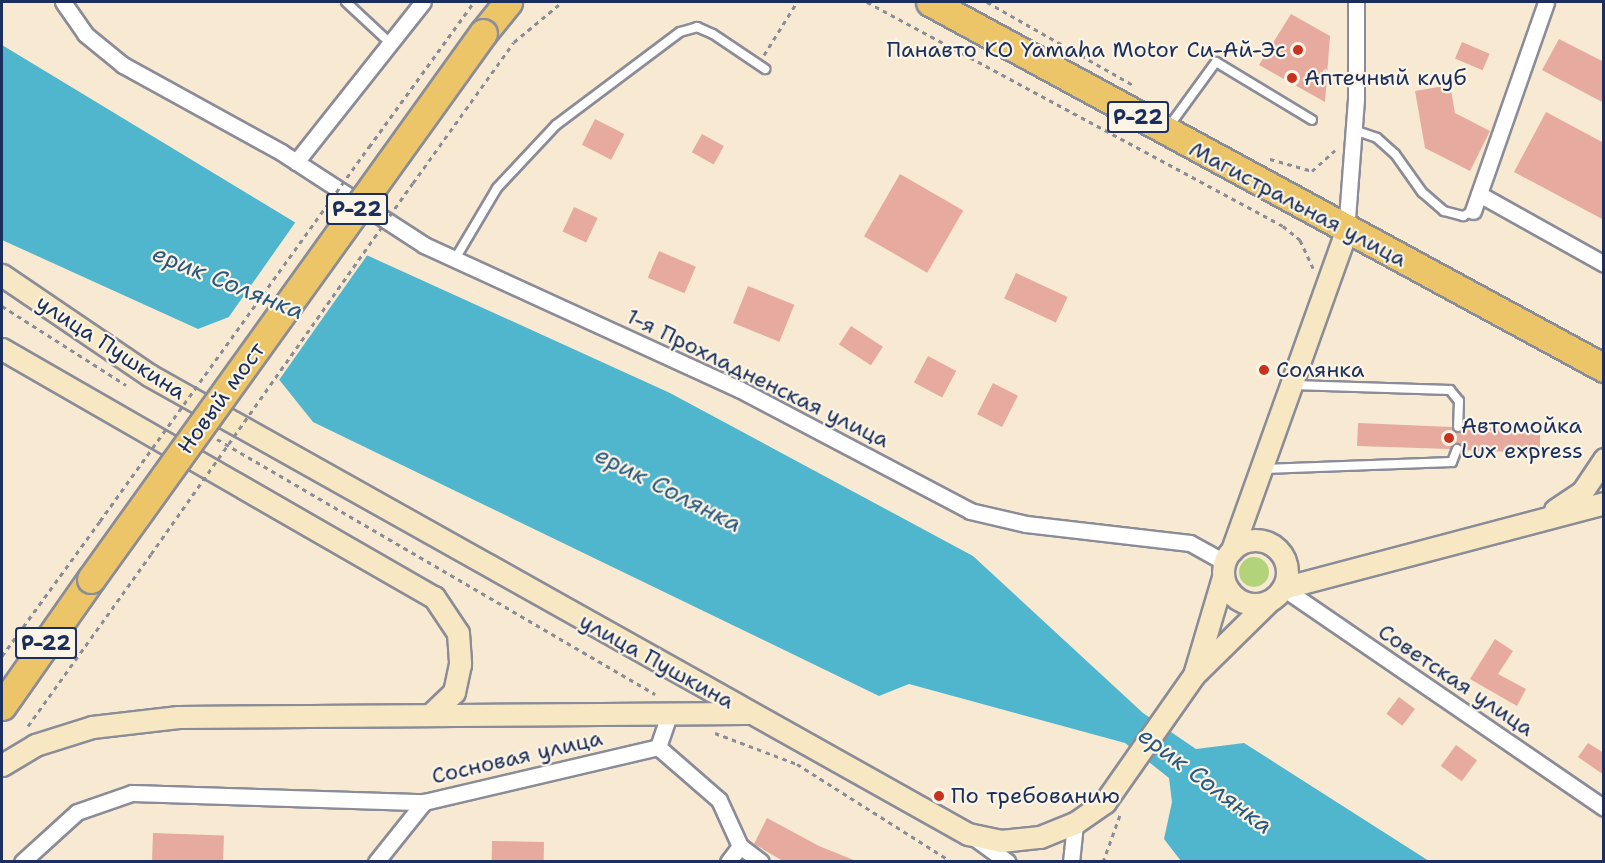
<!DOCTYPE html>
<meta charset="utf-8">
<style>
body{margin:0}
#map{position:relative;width:1605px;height:863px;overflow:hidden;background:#f8e9d2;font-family:"Shantell Sans",sans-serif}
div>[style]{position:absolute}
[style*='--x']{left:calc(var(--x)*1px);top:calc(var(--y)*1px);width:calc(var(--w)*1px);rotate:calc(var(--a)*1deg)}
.green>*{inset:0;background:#b3d37a}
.round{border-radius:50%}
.water>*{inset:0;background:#50b6ce}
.pier>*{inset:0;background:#f8e9d2}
.building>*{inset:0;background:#e6ab9e;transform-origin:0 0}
.path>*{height:3px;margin-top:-1.5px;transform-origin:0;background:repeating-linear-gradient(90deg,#8a8c98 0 4.5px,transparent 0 9px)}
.roads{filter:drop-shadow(2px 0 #8a8c98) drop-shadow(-2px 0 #8a8c98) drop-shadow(0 2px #8a8c98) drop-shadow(0 -2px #8a8c98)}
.lane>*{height:8px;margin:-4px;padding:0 4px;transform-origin:4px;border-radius:4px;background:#fff}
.street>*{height:15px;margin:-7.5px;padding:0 7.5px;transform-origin:7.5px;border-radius:7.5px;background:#fff}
.secondary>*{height:21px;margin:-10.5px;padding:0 10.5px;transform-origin:10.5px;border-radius:10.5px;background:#f7e8c3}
.secondary>.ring{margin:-10.5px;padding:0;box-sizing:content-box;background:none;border:21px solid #f7e8c3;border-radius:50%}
.highway>*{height:27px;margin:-13.5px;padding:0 13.5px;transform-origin:13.5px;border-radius:13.5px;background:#ecc569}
.path-bridge>*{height:3px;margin-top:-1.5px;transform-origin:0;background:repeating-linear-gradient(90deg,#8a8c98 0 4.5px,transparent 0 9px)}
.bridges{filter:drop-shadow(2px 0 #8a8c98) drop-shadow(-2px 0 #8a8c98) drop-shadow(0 2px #8a8c98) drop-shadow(0 -2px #8a8c98)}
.highway-bridge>*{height:27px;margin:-13.5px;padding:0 13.5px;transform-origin:13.5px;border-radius:13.5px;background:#ecc569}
.dots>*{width:16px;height:16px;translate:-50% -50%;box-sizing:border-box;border:3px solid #fcf5e5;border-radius:50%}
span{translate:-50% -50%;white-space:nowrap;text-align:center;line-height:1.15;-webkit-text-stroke:4.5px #fcf5e5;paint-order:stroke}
.shield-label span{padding:2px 4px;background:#fcf5e5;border:2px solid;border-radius:4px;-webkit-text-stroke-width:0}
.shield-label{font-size:21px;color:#1b2f5e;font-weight:700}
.poi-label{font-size:22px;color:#1b2f5e}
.right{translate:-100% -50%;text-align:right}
.left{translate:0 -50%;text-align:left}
.street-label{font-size:22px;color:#1b2f5e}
.water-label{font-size:24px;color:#2b5880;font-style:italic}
.frame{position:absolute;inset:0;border:3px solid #1b2f5e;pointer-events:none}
</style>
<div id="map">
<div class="green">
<div class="round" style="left:1239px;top:557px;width:30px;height:30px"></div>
</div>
<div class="water">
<div style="clip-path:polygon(2px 45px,296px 223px,670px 393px,973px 556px,1143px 713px,1196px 749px,1244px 743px,1429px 861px,1181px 861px,1164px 839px,1172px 802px,1169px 778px,1125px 743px,909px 684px,879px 696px,313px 422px,229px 317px,198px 329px,2px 240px)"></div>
</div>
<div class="pier">
<div style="clip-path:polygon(297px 220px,368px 254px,279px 380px,226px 321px)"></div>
</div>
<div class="building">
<div style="clip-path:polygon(1291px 14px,1330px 36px,1325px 102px,1259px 65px)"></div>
<div style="clip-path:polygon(1559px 39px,1604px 62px,1604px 103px,1542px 70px)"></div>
<div style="left:1462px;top:42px;width:30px;height:18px;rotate:23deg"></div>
<div style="clip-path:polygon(1450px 85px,1455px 113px,1490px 131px,1470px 171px,1425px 148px,1415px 91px)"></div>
<div style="clip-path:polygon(1546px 112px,1604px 143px,1604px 220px,1514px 172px)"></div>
<div style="left:595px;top:119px;width:33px;height:29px;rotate:27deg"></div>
<div style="left:702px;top:134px;width:25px;height:21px;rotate:29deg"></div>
<div style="left:900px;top:174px;width:73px;height:72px;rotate:30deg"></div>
<div style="left:574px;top:207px;width:26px;height:27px;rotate:25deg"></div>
<div style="left:659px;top:251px;width:40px;height:29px;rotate:23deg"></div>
<div style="left:1016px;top:273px;width:57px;height:28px;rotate:25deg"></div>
<div style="left:748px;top:286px;width:50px;height:40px;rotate:22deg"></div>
<div style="left:851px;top:326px;width:38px;height:22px;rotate:33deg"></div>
<div style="left:928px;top:356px;width:32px;height:30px;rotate:28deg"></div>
<div style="left:993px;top:383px;width:28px;height:35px;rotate:27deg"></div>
<div style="clip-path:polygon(1358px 423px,1452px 427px,1457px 433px,1464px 427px,1540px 430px,1540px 453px,1463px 450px,1457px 443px,1450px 449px,1357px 446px)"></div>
<div style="clip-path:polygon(1495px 639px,1513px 651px,1498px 674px,1526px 689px,1517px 706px,1470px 679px)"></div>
<div style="left:1399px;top:697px;width:20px;height:21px;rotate:37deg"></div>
<div style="clip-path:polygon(1588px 743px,1604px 753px,1604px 775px,1578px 757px)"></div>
<div style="left:1456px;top:745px;width:26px;height:26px;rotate:36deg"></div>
<div style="clip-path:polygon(767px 818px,819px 846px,856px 861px,783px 861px,754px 844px)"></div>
<div style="left:153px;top:833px;width:71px;height:28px;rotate:2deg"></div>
<div style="left:492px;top:841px;width:52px;height:20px;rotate:1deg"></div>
</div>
<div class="path">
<div style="--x:867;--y:2;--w:472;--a:28.3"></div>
<div style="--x:1283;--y:226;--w:22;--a:39"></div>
<div style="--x:1300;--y:240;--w:31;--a:65"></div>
<div style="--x:987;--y:2;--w:170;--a:29.6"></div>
<div style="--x:764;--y:55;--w:62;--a:-58.1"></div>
<div style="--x:369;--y:147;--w:179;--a:-54.1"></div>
<div style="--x:1270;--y:159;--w:44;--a:15.9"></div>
<div style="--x:1312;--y:171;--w:31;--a:-42"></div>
<div style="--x:413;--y:183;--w:173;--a:-54.4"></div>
<div style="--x:514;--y:42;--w:62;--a:-39.8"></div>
<div style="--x:2;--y:306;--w:147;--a:32.5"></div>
<div style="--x:217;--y:439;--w:507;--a:30.21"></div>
<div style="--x:2;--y:656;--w:167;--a:-54"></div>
<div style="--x:28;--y:726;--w:211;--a:-54.4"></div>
<div style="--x:715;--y:733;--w:88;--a:20.7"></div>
<div style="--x:797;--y:764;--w:183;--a:32.3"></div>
<div style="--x:1103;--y:862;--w:50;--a:-70.1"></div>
</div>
<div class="roads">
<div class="lane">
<div style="--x:346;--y:2;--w:60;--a:43"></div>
<div style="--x:1170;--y:125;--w:78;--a:-53.9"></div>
<div style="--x:1216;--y:62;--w:112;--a:31.1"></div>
<div style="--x:1354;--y:130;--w:24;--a:19"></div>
<div style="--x:1377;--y:138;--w:24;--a:42"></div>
<div style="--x:1395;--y:154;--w:47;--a:54.6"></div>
<div style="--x:1422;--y:192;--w:29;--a:41"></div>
<div style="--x:1444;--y:211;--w:20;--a:15"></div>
<div style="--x:1463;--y:216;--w:11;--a:-27"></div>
<div style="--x:455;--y:259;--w:82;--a:-59.4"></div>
<div style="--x:497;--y:188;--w:86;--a:-46.9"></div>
<div style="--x:556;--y:125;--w:155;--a:-36.9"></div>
<div style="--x:680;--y:32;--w:18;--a:-16"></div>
<div style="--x:697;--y:27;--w:17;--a:24"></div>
<div style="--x:713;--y:34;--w:63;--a:33.9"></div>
<div style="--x:1293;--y:385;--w:157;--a:1.8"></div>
<div style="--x:1450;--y:390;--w:14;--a:51"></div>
<div style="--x:1459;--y:401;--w:26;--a:92"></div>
<div style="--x:1264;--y:469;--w:188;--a:-2.1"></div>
<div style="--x:1452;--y:462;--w:14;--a:-69"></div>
</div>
<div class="street">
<div style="--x:63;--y:2;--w:39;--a:55"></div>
<div style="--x:85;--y:34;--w:49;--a:39.2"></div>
<div style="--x:123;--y:65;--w:180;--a:28.8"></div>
<div style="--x:281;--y:152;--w:171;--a:33"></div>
<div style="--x:424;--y:245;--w:346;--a:24.6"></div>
<div style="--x:739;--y:389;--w:261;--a:27.8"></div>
<div style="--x:970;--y:511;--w:57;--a:13.1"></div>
<div style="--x:1026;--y:524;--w:165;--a:6.6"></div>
<div style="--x:1190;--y:543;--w:39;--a:29"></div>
<div style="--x:296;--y:162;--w:204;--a:-51.6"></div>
<div style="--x:1479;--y:194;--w:143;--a:29.2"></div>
<div style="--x:1473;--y:211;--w:221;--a:-70.7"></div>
<div style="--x:1346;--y:232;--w:132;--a:-85.7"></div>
<div style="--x:1356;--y:100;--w:98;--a:-90"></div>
<div style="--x:1283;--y:588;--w:389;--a:34.4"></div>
<div style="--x:658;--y:747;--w:81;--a:41"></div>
<div style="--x:719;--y:800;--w:51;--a:65.5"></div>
<div style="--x:740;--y:846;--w:26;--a:37"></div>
<div style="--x:976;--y:839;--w:39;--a:36"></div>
<div style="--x:22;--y:862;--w:74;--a:-42.3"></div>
<div style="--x:77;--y:812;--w:58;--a:-19.1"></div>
<div style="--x:132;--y:793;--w:292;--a:1.8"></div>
<div style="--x:376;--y:862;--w:77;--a:-51.3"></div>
<div style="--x:424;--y:802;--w:240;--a:-13.2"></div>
<div style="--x:658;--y:747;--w:37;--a:-71"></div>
<div style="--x:728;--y:862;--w:20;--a:-53"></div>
<div style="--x:1071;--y:862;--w:39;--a:-84"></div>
</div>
<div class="secondary">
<div style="--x:2;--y:275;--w:178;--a:34.2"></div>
<div style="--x:149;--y:375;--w:939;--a:29.27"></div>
<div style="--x:968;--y:834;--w:34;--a:12"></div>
<div style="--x:1001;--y:841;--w:39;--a:-6"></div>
<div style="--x:1040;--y:837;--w:38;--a:-22"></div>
<div style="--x:1075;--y:823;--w:37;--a:-35"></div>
<div style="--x:1105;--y:802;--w:155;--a:-55"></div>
<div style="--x:1194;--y:675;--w:102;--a:-73.5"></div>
<div style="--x:2;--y:349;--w:498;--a:29.9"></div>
<div style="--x:434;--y:597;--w:43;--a:56.3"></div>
<div style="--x:458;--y:633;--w:31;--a:86"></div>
<div style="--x:460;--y:664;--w:29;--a:102"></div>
<div style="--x:454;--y:692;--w:29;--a:136"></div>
<div style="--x:1555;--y:510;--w:32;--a:-34"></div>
<div style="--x:1582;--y:492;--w:40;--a:-56"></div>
<div class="ring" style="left:1223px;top:540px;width:43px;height:43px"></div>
<div style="--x:1232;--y:550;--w:338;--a:-70.3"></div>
<div style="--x:1283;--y:588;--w:332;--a:-14.8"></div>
<div style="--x:1197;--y:672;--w:100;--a:-44.6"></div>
<div style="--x:2;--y:765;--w:39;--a:-31"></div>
<div style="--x:35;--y:745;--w:60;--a:-17.5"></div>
<div style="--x:92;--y:727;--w:87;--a:-6.6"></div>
<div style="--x:178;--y:717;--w:570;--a:-0.4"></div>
</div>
<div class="highway">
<div style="--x:930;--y:2;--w:767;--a:28.5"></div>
<div style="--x:483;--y:33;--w:40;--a:-51"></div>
<div style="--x:2;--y:706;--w:155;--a:-55"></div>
</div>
</div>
<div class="path-bridge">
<div style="--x:100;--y:521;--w:461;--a:-54.3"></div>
<div style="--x:151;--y:554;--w:454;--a:-54.8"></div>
</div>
<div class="bridges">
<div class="highway-bridge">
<div style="--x:91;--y:579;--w:672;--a:-54.32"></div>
</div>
</div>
<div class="dots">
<div style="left:1298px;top:50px;background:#c8321e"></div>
<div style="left:1292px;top:78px;background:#c8321e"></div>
<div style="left:1264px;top:370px;background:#c8321e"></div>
<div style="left:1449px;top:438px;background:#c8321e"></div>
<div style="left:939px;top:796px;background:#c8321e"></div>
</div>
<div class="shield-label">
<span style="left:1138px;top:117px">Р-22</span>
<span style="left:357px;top:209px">Р-22</span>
<span style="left:46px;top:643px">Р-22</span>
</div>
<div class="poi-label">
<span class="right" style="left:1286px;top:50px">Панавто КО Yamaha Motor Си-Ай-Эс</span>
<span class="left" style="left:1304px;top:78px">Аптечный клуб</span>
<span class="left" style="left:1276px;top:370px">Солянка</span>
<span class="left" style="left:1461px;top:438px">Автомойка<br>Lux express</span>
<span class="left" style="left:951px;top:796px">По требованию</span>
</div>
<div class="street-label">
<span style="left:1298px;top:204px;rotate:28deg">Магистральная улица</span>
<span style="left:111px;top:347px;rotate:33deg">улица Пушкина</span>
<span style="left:758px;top:378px;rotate:26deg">1-я Прохладненская улица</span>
<span style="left:221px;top:398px;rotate:-54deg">Новый мост</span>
<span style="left:657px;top:661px;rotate:29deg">улица Пушкина</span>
<span style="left:1456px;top:680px;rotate:34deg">Советская улица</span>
<span style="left:517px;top:757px;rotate:-13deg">Сосновая улица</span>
</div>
<div class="water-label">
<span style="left:228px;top:283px;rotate:22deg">ерик Солянка</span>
<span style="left:668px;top:490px;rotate:27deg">ерик Солянка</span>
<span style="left:1205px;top:781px;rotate:37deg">ерик Солянка</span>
</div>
<div class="frame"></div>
</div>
